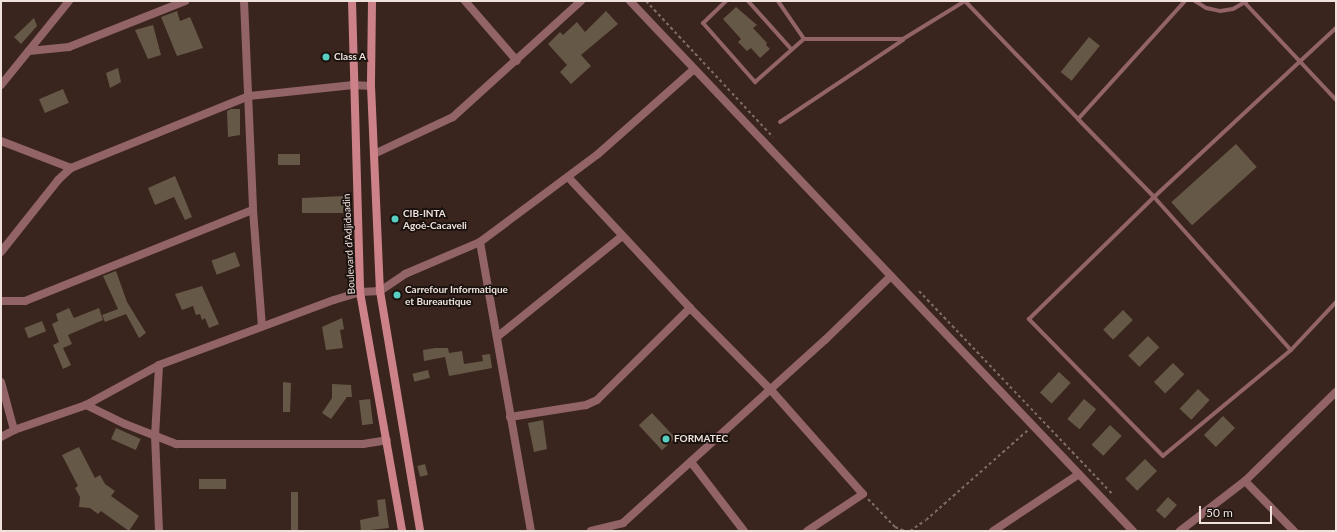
<!DOCTYPE html>
<meta charset="utf-8">
<style>
body{margin:0}
#map{position:relative;width:1337px;height:532px;overflow:hidden;background:#39251d;font-family:Lato,sans-serif}
div>[style]{position:absolute}
[style*='--x']{left:calc(var(--x)*1px);top:calc(var(--y)*1px);width:calc(var(--w)*1px);rotate:calc(var(--a)*1deg)}
.building>*{inset:0;background:#665847;transform-origin:0 0}
.path>*{height:2px;margin-top:-1px;transform-origin:0;background:repeating-linear-gradient(90deg,#7d6c65 0 3px,transparent 0 6px)}
.service>*{height:4px;margin:-2px;padding:0 2px;transform-origin:2px;border-radius:2px;background:#926367}
.minor>*{height:8px;margin:-4px;padding:0 4px;transform-origin:4px;border-radius:4px;background:#926367}
.tertiary>*{height:8px;margin:-4px;padding:0 4px;transform-origin:4px;border-radius:4px;background:#926367}
.secondary>*{height:8px;margin:-4px;padding:0 4px;transform-origin:4px;border-radius:4px;background:#cd8289}
.dots>*{width:11px;height:11px;translate:-50% -50%;box-sizing:border-box;border:2px solid #19110d;border-radius:50%}
span{translate:-50% -50%;white-space:nowrap;text-align:center;line-height:1.15;-webkit-text-stroke:3.5px #19110d;paint-order:stroke}
.poi-label{font-size:10px;color:#efe2dd;font-weight:700}
.left{translate:0 -50%;text-align:left}
.street-label{font-size:10px;color:#efe2dd}
.frame{position:absolute;inset:0;border:2px solid #efe2dd;pointer-events:none}
.scale{position:absolute;left:1199px;top:506px;width:73px;height:18px;box-sizing:border-box;border:2px solid #efe2dd;border-top:0;padding-left:5px;font-size:12px;line-height:14px;white-space:nowrap;color:#efe2dd;-webkit-text-stroke:3px #19110d;paint-order:stroke}
</style>
<div id="map">
<div class="building">
<div style="clip-path:polygon(736px 7px,757px 25px,753px 28px,767px 43px,766px 45px,770px 49px,760px 58px,751px 48px,747px 51px,738px 42px,741px 39px,723px 19px)"></div>
<div style="clip-path:polygon(177px 11px,180px 21px,190px 17px,203px 48px,177px 56px,161px 17px)"></div>
<div style="clip-path:polygon(606px 11px,618px 24px,581px 55px,591px 66px,571px 84px,560px 72px,567px 65px,548px 44px,560px 32px,563px 35px,577px 22px,585px 32px)"></div>
<div style="clip-path:polygon(34px 18px,37px 26px,21px 44px,14px 37px)"></div>
<div style="clip-path:polygon(153px 25px,161px 55px,148px 59px,135px 30px)"></div>
<div style="left:1089px;top:37px;width:14px;height:45px;rotate:39deg"></div>
<div style="clip-path:polygon(118px 68px,121px 82px,110px 88px,106px 73px)"></div>
<div style="left:63px;top:89px;width:15px;height:26px;rotate:67deg"></div>
<div style="clip-path:polygon(231px 109px,240px 109px,240px 135px,228px 137px,227px 111px)"></div>
<div style="left:1236px;top:144px;width:31px;height:87px;rotate:48deg"></div>
<div style="left:300px;top:154px;width:11px;height:22px;rotate:90deg"></div>
<div style="clip-path:polygon(175px 176px,192px 217px,185px 220px,174px 197px,155px 205px,148px 188px)"></div>
<div style="clip-path:polygon(344px 196px,343px 213px,302px 213px,302px 198px)"></div>
<div style="left:235px;top:252px;width:15px;height:25px;rotate:70deg"></div>
<div style="clip-path:polygon(116px 271px,127px 302px,146px 333px,139px 338px,126px 314px,105px 322px,102px 315px,118px 309px,103px 276px)"></div>
<div style="clip-path:polygon(202px 286px,219px 324px,209px 328px,205px 318px,202px 320px,200px 314px,196px 315px,193px 306px,182px 310px,175px 294px)"></div>
<div style="clip-path:polygon(69px 308px,74px 318px,99px 308px,103px 320px,68px 335px,72px 344px,63px 348px,71px 365px,63px 369px,53px 345px,59px 342px,52px 324px,58px 321px,56px 314px)"></div>
<div style="left:1123px;top:310px;width:14px;height:28px;rotate:45deg"></div>
<div style="clip-path:polygon(342px 318px,344px 329px,340px 330px,343px 348px,326px 350px,322px 327px)"></div>
<div style="left:42px;top:321px;width:11px;height:19px;rotate:68deg"></div>
<div style="left:1148px;top:336px;width:16px;height:28px;rotate:45deg"></div>
<div style="clip-path:polygon(435px 348px,448px 348px,449px 353px,462px 351px,464px 364px,483px 361px,482px 355px,490px 354px,492px 368px,449px 376px,445px 357px,424px 361px,423px 350px)"></div>
<div style="left:1173px;top:363px;width:16px;height:27px;rotate:45deg"></div>
<div style="left:428px;top:370px;width:8px;height:16px;rotate:76deg"></div>
<div style="left:1059px;top:372px;width:16px;height:28px;rotate:43deg"></div>
<div style="clip-path:polygon(283px 382px,291px 383px,290px 412px,283px 412px)"></div>
<div style="clip-path:polygon(332px 384px,351px 385px,352px 397px,347px 397px,331px 419px,322px 413px,332px 398px)"></div>
<div style="left:1198px;top:389px;width:16px;height:27px;rotate:43deg"></div>
<div style="left:370px;top:399px;width:25px;height:11px;rotate:83deg"></div>
<div style="left:1084px;top:399px;width:16px;height:26px;rotate:40deg"></div>
<div style="left:652px;top:413px;width:34px;height:18px;rotate:47deg"></div>
<div style="left:1223px;top:416px;width:17px;height:27px;rotate:45deg"></div>
<div style="clip-path:polygon(543px 420px,547px 449px,534px 452px,528px 423px)"></div>
<div style="left:1110px;top:425px;width:16px;height:27px;rotate:43deg"></div>
<div style="left:116px;top:428px;width:27px;height:12px;rotate:24deg"></div>
<div style="clip-path:polygon(79px 447px,95px 478px,100px 475px,105px 484px,115px 491px,111px 496px,139px 516px,129px 531px,101px 511px,98px 514px,90px 508px,79px 507px,80px 497px,75px 488px,78px 486px,62px 455px)"></div>
<div style="left:1145px;top:459px;width:17px;height:28px;rotate:45deg"></div>
<div style="left:425px;top:464px;width:11px;height:8px;rotate:75deg"></div>
<div style="left:199px;top:479px;width:27px;height:10px"></div>
<div style="left:291px;top:492px;width:7px;height:39px"></div>
<div style="left:1168px;top:497px;width:12px;height:18px;rotate:42deg"></div>
<div style="clip-path:polygon(385px 499px,389px 528px,361px 531px,360px 520px,379px 516px,377px 500px)"></div>
</div>
<div class="path">
<div style="--x:646;--y:1;--w:186;--a:47"></div>
<div style="--x:919;--y:291;--w:280;--a:46.4"></div>
<div style="--x:868;--y:499;--w:39;--a:46"></div>
<div style="--x:895;--y:527;--w:11;--a:22"></div>
<div style="--x:910;--y:531;--w:19;--a:-35"></div>
<div style="--x:926;--y:520;--w:135;--a:-41.4"></div>
</div>
<div class="service">
<div style="--x:726;--y:1;--w:32;--a:136"></div>
<div style="--x:703;--y:23;--w:79;--a:48.6"></div>
<div style="--x:755;--y:82;--w:65;--a:-41.3"></div>
<div style="--x:748;--y:1;--w:64;--a:48.1"></div>
<div style="--x:778;--y:1;--w:46;--a:55.6"></div>
<div style="--x:804;--y:39;--w:99;--a:0"></div>
<div style="--x:903;--y:39;--w:73;--a:-31.5"></div>
<div style="--x:965;--y:1;--w:163;--a:46.2"></div>
<div style="--x:1185;--y:1;--w:159;--a:132.2"></div>
<div style="--x:1078;--y:119;--w:109;--a:45.7"></div>
<div style="--x:1154;--y:197;--w:248;--a:-42.9"></div>
<div style="--x:1195;--y:1;--w:13;--a:32"></div>
<div style="--x:1206;--y:8;--w:14;--a:12"></div>
<div style="--x:1220;--y:11;--w:13;--a:-9"></div>
<div style="--x:1233;--y:9;--w:16;--a:-30"></div>
<div style="--x:1245;--y:3;--w:133;--a:46.8"></div>
<div style="--x:780;--y:122;--w:148;--a:-33.7"></div>
<div style="--x:1154;--y:197;--w:205;--a:48.2"></div>
<div style="--x:1291;--y:350;--w:166;--a:140.4"></div>
<div style="--x:1163;--y:456;--w:192;--a:-134.4"></div>
<div style="--x:1029;--y:319;--w:175;--a:-44.3"></div>
<div style="--x:1291;--y:350;--w:66;--a:-46.8"></div>
</div>
<div class="minor">
<div style="--x:244;--y:1;--w:209;--a:87.5"></div>
<div style="--x:253;--y:210;--w:116;--a:85.6"></div>
<div style="--x:465;--y:1;--w:79;--a:49.1"></div>
<div style="--x:29;--y:51;--w:40;--a:-5.7"></div>
<div style="--x:69;--y:47;--w:125;--a:-21.6"></div>
<div style="--x:1;--y:85;--w:108;--a:-51"></div>
<div style="--x:1;--y:141;--w:75;--a:21.1"></div>
<div style="--x:374;--y:154;--w:87;--a:-25.1"></div>
<div style="--x:453;--y:117;--w:173;--a:-42.2"></div>
<div style="--x:568;--y:177;--w:179;--a:47"></div>
<div style="--x:690;--y:308;--w:114;--a:45.4"></div>
<div style="--x:770;--y:389;--w:140;--a:48.5"></div>
<div style="--x:863;--y:494;--w:67;--a:146.5"></div>
<div style="--x:480;--y:242;--w:293;--a:80"></div>
<div style="--x:1;--y:252;--w:92;--a:-51.6"></div>
<div style="--x:58;--y:180;--w:18;--a:-43"></div>
<div style="--x:71;--y:168;--w:192;--a:-22"></div>
<div style="--x:249;--y:96;--w:105;--a:-6"></div>
<div style="--x:353;--y:85;--w:18;--a:3"></div>
<div style="--x:1;--y:301;--w:24;--a:0"></div>
<div style="--x:25;--y:301;--w:245;--a:-21.8"></div>
<div style="--x:497;--y:337;--w:161;--a:-38.9"></div>
<div style="--x:1;--y:382;--w:50;--a:74.8"></div>
<div style="--x:86;--y:405;--w:43;--a:26"></div>
<div style="--x:125;--y:424;--w:55;--a:21.4"></div>
<div style="--x:176;--y:444;--w:187;--a:0"></div>
<div style="--x:363;--y:444;--w:24;--a:-9"></div>
<div style="--x:510;--y:417;--w:77;--a:-9"></div>
<div style="--x:586;--y:405;--w:12;--a:-24"></div>
<div style="--x:597;--y:400;--w:131;--a:-44.7"></div>
<div style="--x:1;--y:437;--w:15;--a:-28"></div>
<div style="--x:14;--y:430;--w:76;--a:-19.1"></div>
<div style="--x:86;--y:405;--w:83;--a:-28.7"></div>
<div style="--x:159;--y:365;--w:187;--a:-20.4"></div>
<div style="--x:334;--y:300;--w:27;--a:-17"></div>
<div style="--x:360;--y:292;--w:20;--a:-3"></div>
<div style="--x:380;--y:291;--w:30;--a:-34"></div>
<div style="--x:405;--y:274;--w:82;--a:-23.1"></div>
<div style="--x:480;--y:242;--w:147;--a:-36.7"></div>
<div style="--x:598;--y:154;--w:128;--a:-41.5"></div>
<div style="--x:691;--y:462;--w:87;--a:52.5"></div>
<div style="--x:1245;--y:481;--w:70;--a:45.6"></div>
<div style="--x:159;--y:531;--w:94;--a:-92.4"></div>
<div style="--x:155;--y:437;--w:72;--a:-86.8"></div>
<div style="--x:591;--y:531;--w:33;--a:-14"></div>
<div style="--x:623;--y:523;--w:273;--a:-42.2"></div>
<div style="--x:825;--y:340;--w:92;--a:-44.1"></div>
<div style="--x:993;--y:531;--w:103;--a:-33.5"></div>
<div style="--x:1180;--y:531;--w:82;--a:-37.6"></div>
<div style="--x:1245;--y:481;--w:127;--a:-44.4"></div>
</div>
<div class="tertiary">
<div style="--x:630;--y:1;--w:731;--a:46.5"></div>
</div>
<div class="secondary">
<div style="--x:352;--y:1;--w:291;--a:88.4"></div>
<div style="--x:360;--y:292;--w:243;--a:80"></div>
<div style="--x:372;--y:1;--w:85;--a:90.7"></div>
<div style="--x:371;--y:86;--w:205;--a:87.5"></div>
<div style="--x:380;--y:291;--w:243;--a:80.5"></div>
</div>
<div class="dots">
<div style="left:326px;top:57px;background:#57cec1"></div>
<div style="left:395px;top:219px;background:#57cec1"></div>
<div style="left:397px;top:295px;background:#57cec1"></div>
<div style="left:666px;top:439px;background:#57cec1"></div>
</div>
<div class="poi-label">
<span class="left" style="left:334px;top:57px">Class A</span>
<span class="left" style="left:403px;top:219px">CIB-INTA<br>Agoè-Cacaveli</span>
<span class="left" style="left:405px;top:295px">Carrefour Informatique<br>et Bureautique</span>
<span class="left" style="left:674px;top:439px">FORMATEC</span>
</div>
<div class="street-label">
<span style="left:349px;top:244px;rotate:-93deg">Boulevard d'Adjidoadin</span>
</div>
<div class="frame"></div>
<div class="scale">50 m</div>
</div>
